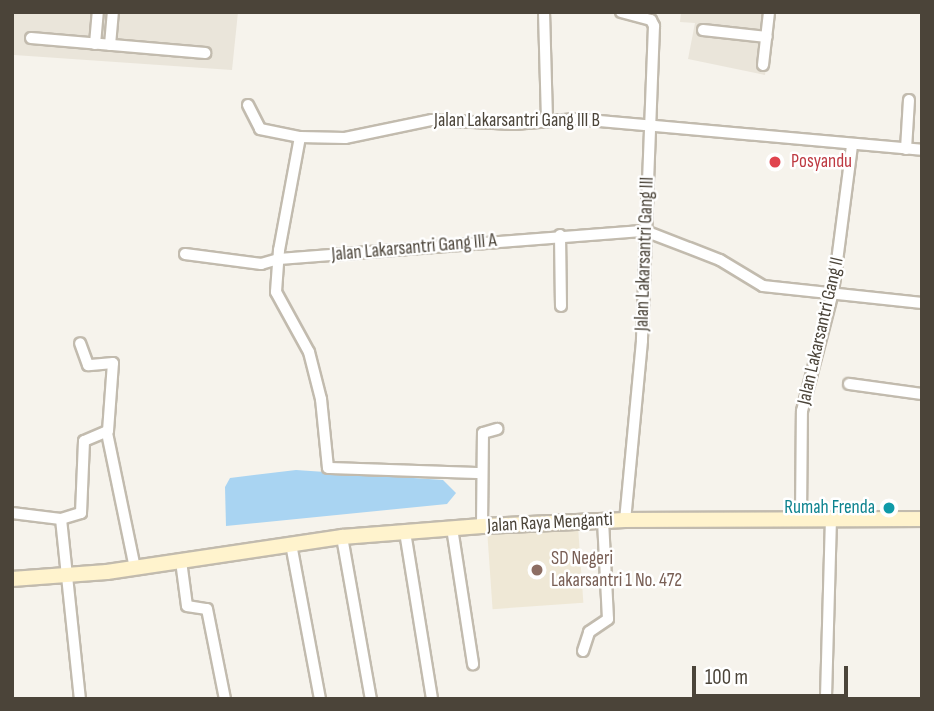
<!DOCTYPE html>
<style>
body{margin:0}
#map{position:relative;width:934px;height:711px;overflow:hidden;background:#f6f3ec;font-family:"Sofia Sans Condensed",sans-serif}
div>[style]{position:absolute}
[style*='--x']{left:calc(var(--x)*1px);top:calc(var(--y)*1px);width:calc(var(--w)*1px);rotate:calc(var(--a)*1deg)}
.residential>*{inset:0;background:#eae5da}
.education>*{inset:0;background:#efe8d6;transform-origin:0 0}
.water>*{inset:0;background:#a9d4f2}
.roads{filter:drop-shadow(2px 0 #c2bbae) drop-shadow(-2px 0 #c2bbae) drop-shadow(0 2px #c2bbae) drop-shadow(0 -2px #c2bbae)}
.street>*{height:10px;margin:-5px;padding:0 5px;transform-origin:5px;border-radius:5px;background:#fff}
.secondary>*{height:14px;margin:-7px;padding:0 7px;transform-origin:7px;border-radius:7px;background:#fff3cd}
.dots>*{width:19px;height:19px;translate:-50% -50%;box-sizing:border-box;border:4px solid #fff;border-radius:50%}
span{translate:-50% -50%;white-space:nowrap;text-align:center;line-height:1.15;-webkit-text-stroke:5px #fff;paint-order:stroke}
.street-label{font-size:19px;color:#4b4439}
.health-label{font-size:19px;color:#be3a42}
.left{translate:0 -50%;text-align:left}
.culture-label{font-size:19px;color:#0d838f}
.right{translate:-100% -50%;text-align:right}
.education-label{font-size:19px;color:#785e54}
.frame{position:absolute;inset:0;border:14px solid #4b4439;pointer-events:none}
.scale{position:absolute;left:692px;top:666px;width:156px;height:32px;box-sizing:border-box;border:4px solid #4b4439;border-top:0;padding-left:9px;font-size:21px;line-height:24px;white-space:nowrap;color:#4b4439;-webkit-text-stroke:5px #fff;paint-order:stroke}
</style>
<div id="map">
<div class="residential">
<div style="clip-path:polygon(12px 12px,238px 12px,232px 70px,14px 55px)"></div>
<div style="clip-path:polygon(681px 12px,774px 12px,765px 75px,688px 59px,695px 23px,680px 22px)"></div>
</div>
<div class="education">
<div style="left:578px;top:526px;width:77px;height:91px;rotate:86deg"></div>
</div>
<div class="water">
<div style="clip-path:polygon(296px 470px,443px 480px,456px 493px,447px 504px,226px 526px,225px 487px,230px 478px)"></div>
</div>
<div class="roads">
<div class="street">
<div style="--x:544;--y:12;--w:109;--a:88.4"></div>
<div style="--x:621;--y:12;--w:31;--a:15"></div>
<div style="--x:651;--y:20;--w:7;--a:63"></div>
<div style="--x:654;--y:26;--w:315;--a:92.2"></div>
<div style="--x:642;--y:341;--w:180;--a:95.4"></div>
<div style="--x:703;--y:30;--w:64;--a:6.2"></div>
<div style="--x:31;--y:38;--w:175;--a:4.9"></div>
<div style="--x:95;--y:44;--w:32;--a:-85"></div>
<div style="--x:110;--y:45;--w:33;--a:-85"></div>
<div style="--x:763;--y:65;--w:53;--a:-83.5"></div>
<div style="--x:248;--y:105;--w:27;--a:63"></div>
<div style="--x:260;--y:129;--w:41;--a:11.3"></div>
<div style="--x:300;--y:137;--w:45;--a:1.3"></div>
<div style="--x:345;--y:138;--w:89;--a:-11.7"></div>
<div style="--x:432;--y:120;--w:82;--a:2.8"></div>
<div style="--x:514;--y:124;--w:63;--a:-4.5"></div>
<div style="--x:577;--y:119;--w:346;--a:5.1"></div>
<div style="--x:300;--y:137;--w:115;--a:100.5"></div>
<div style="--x:279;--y:250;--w:42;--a:94.1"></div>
<div style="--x:276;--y:292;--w:68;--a:61.2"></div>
<div style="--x:309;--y:352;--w:49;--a:75.7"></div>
<div style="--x:321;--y:399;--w:69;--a:84.2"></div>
<div style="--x:328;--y:468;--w:151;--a:1.9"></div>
<div style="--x:906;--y:149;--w:49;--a:-86.5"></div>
<div style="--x:560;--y:235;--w:71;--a:89.2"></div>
<div style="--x:185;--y:254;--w:77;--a:7.5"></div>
<div style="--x:261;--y:264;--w:19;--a:-16"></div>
<div style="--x:279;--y:259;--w:367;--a:-4.4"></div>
<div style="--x:645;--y:231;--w:80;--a:21.1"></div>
<div style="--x:720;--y:260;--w:50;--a:31.2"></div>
<div style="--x:763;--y:286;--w:160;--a:6.1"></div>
<div style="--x:849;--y:384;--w:74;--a:7.8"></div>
<div style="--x:107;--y:433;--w:138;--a:78.3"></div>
<div style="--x:12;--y:513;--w:49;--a:7"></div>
<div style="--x:61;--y:519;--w:181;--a:84"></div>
<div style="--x:801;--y:518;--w:107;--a:-89.5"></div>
<div style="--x:802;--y:411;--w:123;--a:-75.4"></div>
<div style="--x:833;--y:292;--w:147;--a:-82.6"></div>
<div style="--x:61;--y:519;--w:21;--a:-17"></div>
<div style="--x:81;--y:513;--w:72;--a:-87.6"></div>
<div style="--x:84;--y:441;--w:26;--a:-23"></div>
<div style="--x:108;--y:431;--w:68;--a:-85.8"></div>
<div style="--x:113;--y:363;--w:25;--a:175"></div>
<div style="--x:88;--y:365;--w:23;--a:-110"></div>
<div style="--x:482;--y:526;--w:93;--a:-89.4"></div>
<div style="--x:483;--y:433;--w:15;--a:-16"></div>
<div style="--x:452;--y:528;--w:138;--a:81.2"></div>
<div style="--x:405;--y:532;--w:169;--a:80.8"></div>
<div style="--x:342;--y:537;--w:165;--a:79.9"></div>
<div style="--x:291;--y:544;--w:158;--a:79.4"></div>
<div style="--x:181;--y:561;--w:45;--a:82.4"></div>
<div style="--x:187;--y:606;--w:20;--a:9"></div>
<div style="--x:207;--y:609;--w:92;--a:78.7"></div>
<div style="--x:583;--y:651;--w:20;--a:-72"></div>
<div style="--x:589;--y:632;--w:23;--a:-34"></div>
<div style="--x:608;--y:619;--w:99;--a:-92.9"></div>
<div style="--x:826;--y:697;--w:179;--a:-88.4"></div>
</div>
<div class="secondary">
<div style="--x:12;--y:579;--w:95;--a:-4.2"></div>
<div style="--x:107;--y:572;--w:238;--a:-8.5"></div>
<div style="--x:342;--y:537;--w:140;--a:-4.5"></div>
<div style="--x:482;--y:526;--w:143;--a:-2.4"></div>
<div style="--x:625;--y:520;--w:297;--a:-0.2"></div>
</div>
</div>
<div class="dots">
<div style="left:775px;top:162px;background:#e0444e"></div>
<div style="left:889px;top:508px;background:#0f9aa8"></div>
<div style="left:537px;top:570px;background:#8d6e63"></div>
</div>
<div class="street-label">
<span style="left:517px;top:121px">Jalan Lakarsantri Gang III B</span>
<span style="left:414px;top:248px;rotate:-5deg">Jalan Lakarsantri Gang III A</span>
<span style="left:645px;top:254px;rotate:-88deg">Jalan Lakarsantri Gang III</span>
<span style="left:821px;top:331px;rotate:-77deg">Jalan Lakarsantri Gang II</span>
<span style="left:550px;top:523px;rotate:-3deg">Jalan Raya Menganti</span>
</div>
<div class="health-label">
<span class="left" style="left:791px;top:162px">Posyandu</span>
</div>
<div class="culture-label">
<span class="right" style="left:875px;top:508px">Rumah Frenda</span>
</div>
<div class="education-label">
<span class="left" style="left:551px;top:570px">SD Negeri<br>Lakarsantri 1 No. 472</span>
</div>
<div class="frame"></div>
<div class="scale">100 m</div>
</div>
